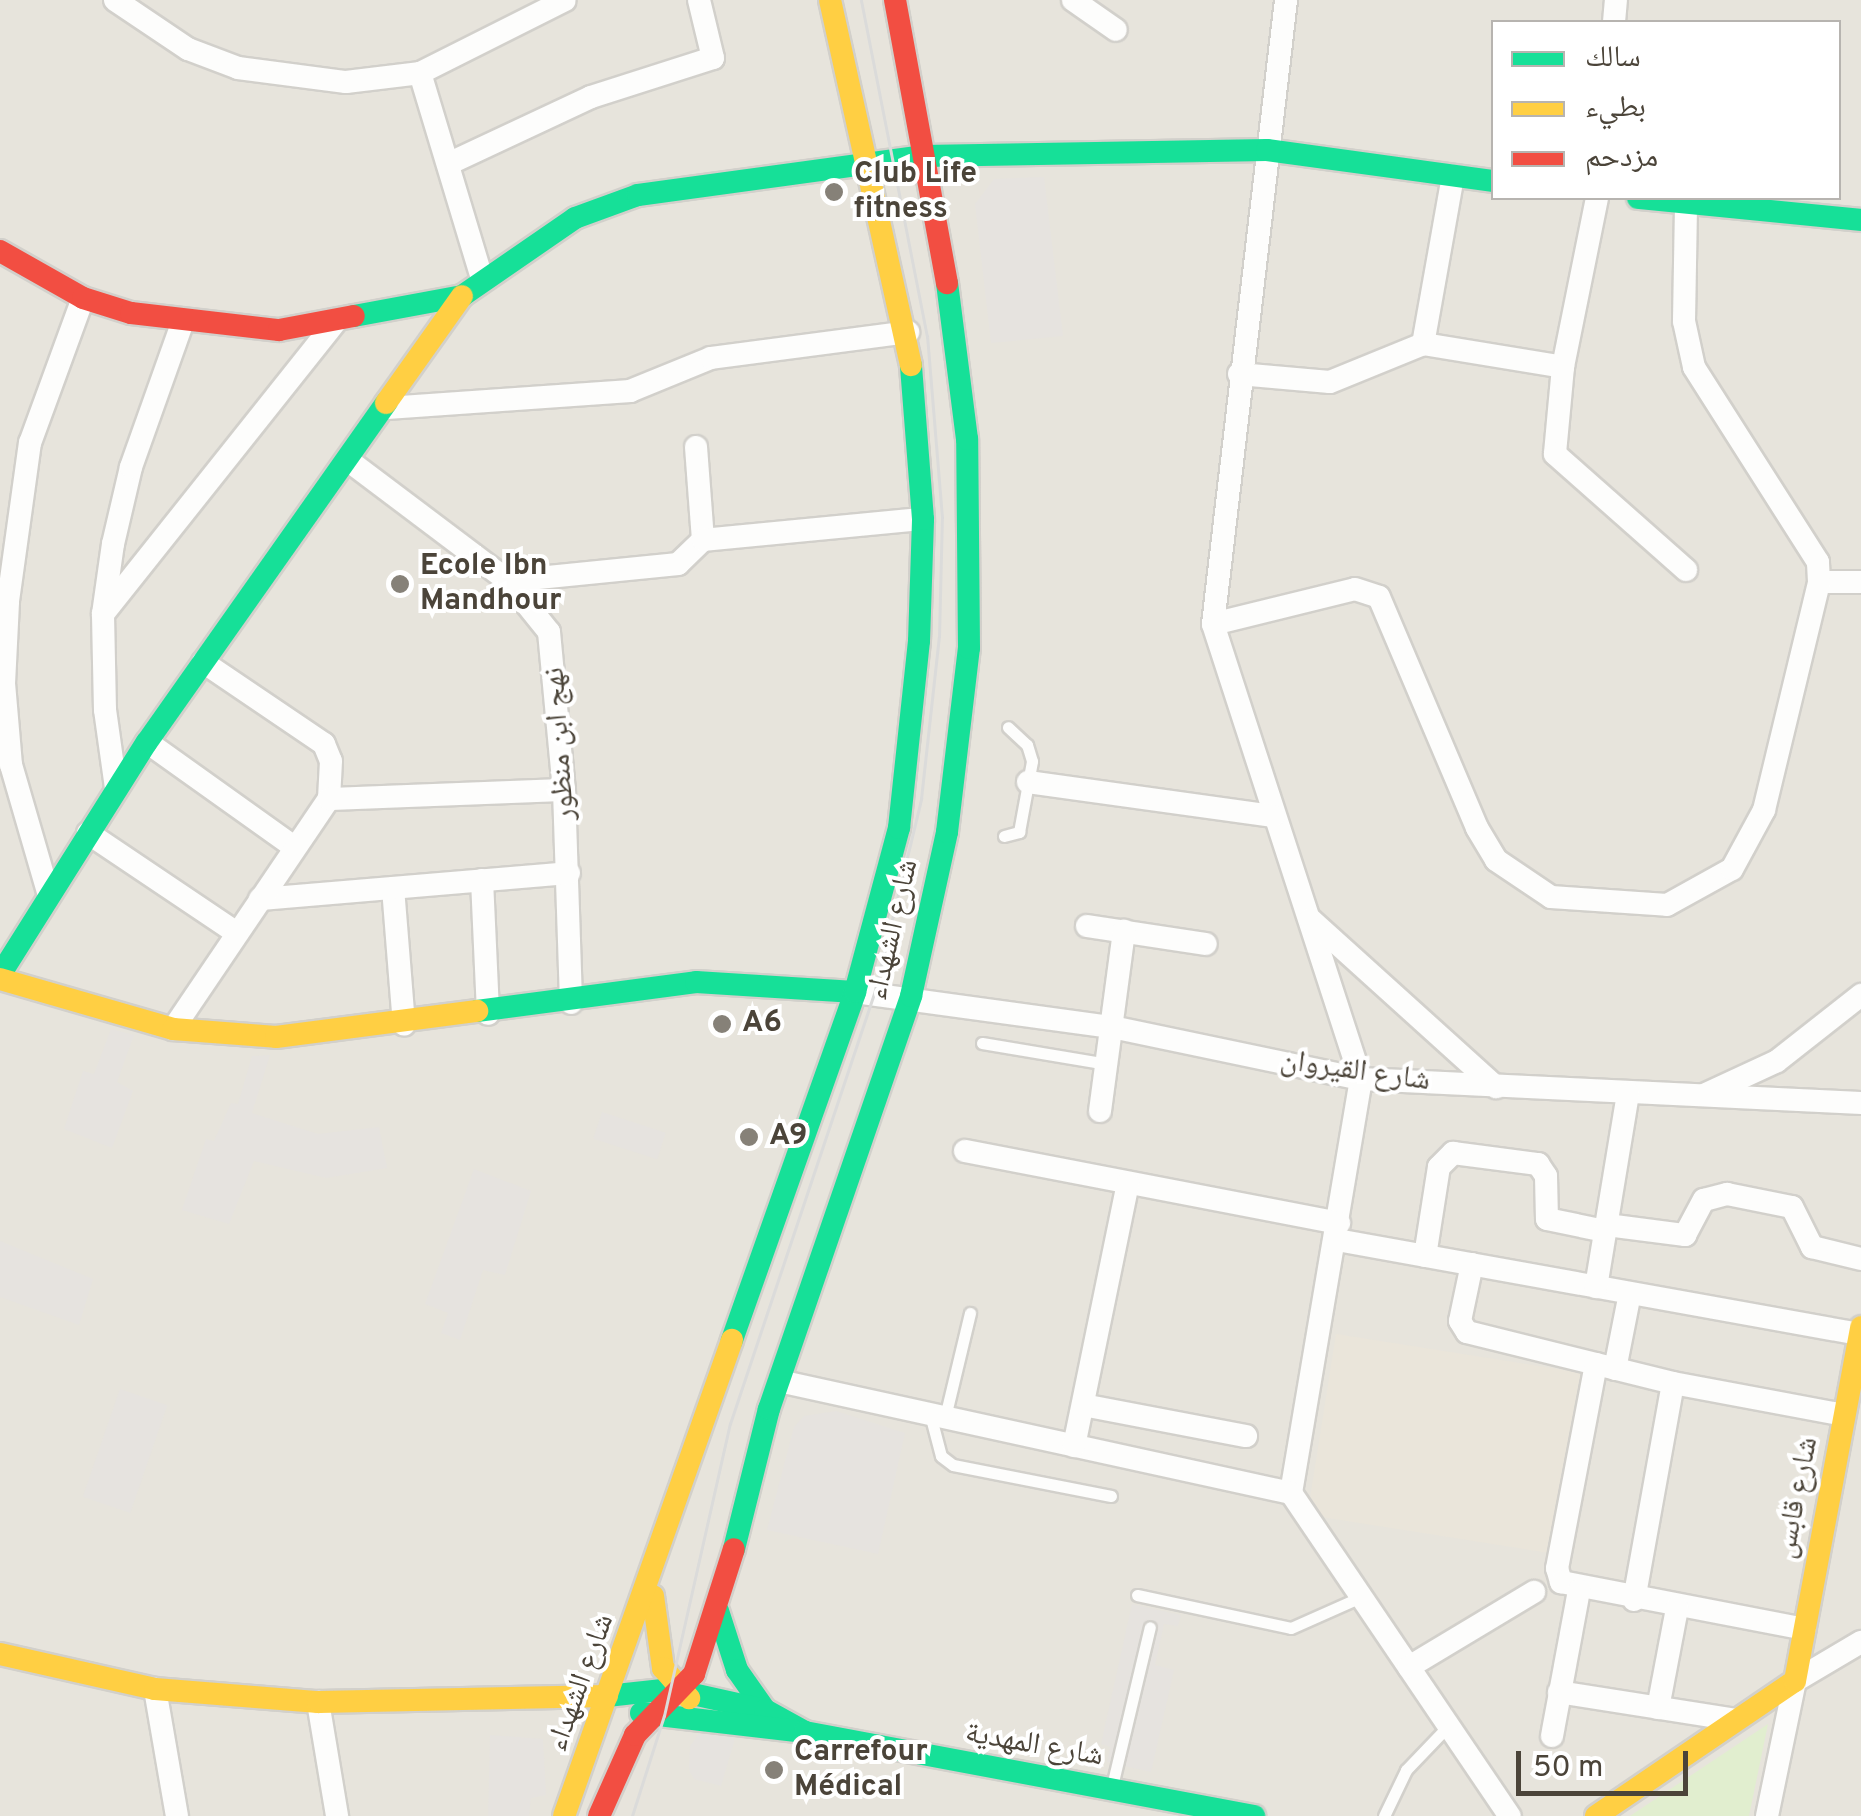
<!DOCTYPE html>
<meta charset="utf-8">
<style>
body{margin:0}
#map{position:relative;width:1861px;height:1816px;overflow:hidden;background:#f4f2ee;font-family:Overpass,"Noto Naskh Arabic",sans-serif}
div>[style]{position:absolute}
[style*='--x']{left:calc(var(--x)*1px);top:calc(var(--y)*1px);width:calc(var(--w)*1px);rotate:calc(var(--a)*1deg)}
.residential>*{inset:0;background:#e7e4dc}
.education>*{inset:0;background:#eae5da;transform-origin:0 0}
.green>*{inset:0;background:#e1eecf}
.parking>*{inset:0;background:#e6e3df;transform-origin:0 0}
.roads{filter:drop-shadow(2px 0 #d2d0cb) drop-shadow(-2px 0 #d2d0cb) drop-shadow(0 2px #d2d0cb) drop-shadow(0 -2px #d2d0cb)}
.lane>*{height:11px;margin:-5.5px;padding:0 5.5px;transform-origin:5.5px;border-radius:5.5px;background:#fdfdfc}
.street>*{height:22px;margin:-11px;padding:0 11px;transform-origin:11px;border-radius:11px;background:#fdfdfc}
.fast>*{height:22px;margin:-11px;padding:0 11px;transform-origin:11px;border-radius:11px;background:#16e098}
.slow>*{height:22px;margin:-11px;padding:0 11px;transform-origin:11px;border-radius:11px;background:#ffcf43}
.jam>*{height:22px;margin:-11px;padding:0 11px;transform-origin:11px;border-radius:11px;background:#f24e42}
.tram>*{height:2.5px;margin:-1.25px;padding:0 1.25px;transform-origin:1.25px;border-radius:1.25px;background:#dbdbda}
.dots>*{width:28px;height:28px;translate:-50% -50%;box-sizing:border-box;border:5px solid #fff;border-radius:50%}
span{translate:-50% -50%;white-space:nowrap;text-align:center;line-height:1.15;-webkit-text-stroke:8px #fff;paint-order:stroke}
.poi-label{font-size:30px;color:#4b4439;font-weight:700}
.left{translate:0 -50%;text-align:left}
.street-label{font-size:30px;color:#4b4439}
.legend{position:absolute;left:1491px;top:20px;width:350px;height:180px;box-sizing:border-box;background:#fff;border:2px solid #b7b4b0;margin:0;padding:12px 18px;list-style:none;font-size:30px;color:#4b4439}
.legend li{display:flex;align-items:center;gap:20px;height:50px}
.legend b{width:50px;border:2px solid #b7b4b0}
.scale{position:absolute;left:1516px;top:1751px;width:172px;height:45px;box-sizing:border-box;border:5px solid #4b4439;border-top:0;padding-left:12px;font-size:30px;line-height:35px;white-space:nowrap;color:#4b4439;-webkit-text-stroke:8px #fff;paint-order:stroke}
</style>
<div id="map">
<div class="residential">
<div style="clip-path:polygon(evenodd,0 0,1861px 0,1861px 1816px,0 1816px,0 0,1494px 22px,1838px 22px,1838px 198px,1494px 198px,1494px 22px)"></div>
</div>
<div class="education">
<div style="left:1336px;top:1334px;width:252px;height:183px;rotate:9deg"></div>
</div>
<div class="green">
<div style="clip-path:polygon(1768px 1724px,1749px 1816px,1630px 1816px)"></div>
</div>
<div class="parking">
<div style="clip-path:polygon(1044px 177px,1063px 336px,991px 343px,975px 204px,994px 179px)"></div>
<div style="clip-path:polygon(111px 1029px,134px 1035px,117px 1082px,133px 1091px,112px 1148px,64px 1129px,83px 1071px,94px 1074px)"></div>
<div style="clip-path:polygon(270px 1055px,252px 1113px,318px 1134px,379px 1127px,387px 1168px,326px 1178px,254px 1161px,229px 1224px,182px 1210px,206px 1139px,214px 1141px,231px 1103px,238px 1104px,252px 1056px)"></div>
<div style="left:602px;top:1112px;width:67px;height:28px;rotate:18deg"></div>
<div style="clip-path:polygon(474px 1169px,531px 1191px,505px 1275px,483px 1270px,460px 1340px,441px 1333px,448px 1313px,425px 1304px)"></div>
<div style="clip-path:polygon(0 1241px,93px 1279px,79px 1325px,0 1297px)"></div>
<div style="left:120px;top:1389px;width:50px;height:114px;rotate:19deg"></div>
<div style="clip-path:polygon(836px 1411px,905px 1433px,878px 1554px,767px 1530px,794px 1427px,804px 1416px)"></div>
<div style="clip-path:polygon(1132px 1604px,1181px 1615px,1178px 1626px,1164px 1624px,1155px 1665px,1174px 1670px,1151px 1772px,1107px 1762px,1110px 1747px,1101px 1744px)"></div>
<div style="clip-path:polygon(703px 1728px,736px 1735px,721px 1786px,694px 1779px,689px 1770px,690px 1746px)"></div>
<div style="clip-path:polygon(490px 1735px,543px 1739px,546px 1795px,531px 1798px,529px 1816px,488px 1816px)"></div>
</div>
<div class="roads">
<div class="lane">
<div style="--x:1004;--y:836;--w:16;--a:-15"></div>
<div style="--x:1019;--y:832;--w:72;--a:-79.6"></div>
<div style="--x:1032;--y:761;--w:17;--a:-107"></div>
<div style="--x:1027;--y:745;--w:26;--a:-137"></div>
<div style="--x:982;--y:1043;--w:127;--a:9.5"></div>
<div style="--x:930;--y:1414;--w:43;--a:75.3"></div>
<div style="--x:941;--y:1456;--w:15;--a:37"></div>
<div style="--x:953;--y:1465;--w:161;--a:11.1"></div>
<div style="--x:945;--y:1417;--w:107;--a:-76.5"></div>
<div style="--x:1137;--y:1595;--w:157;--a:12.1"></div>
<div style="--x:1291;--y:1628;--w:77;--a:-23.9"></div>
<div style="--x:1112;--y:1786;--w:163;--a:-76.6"></div>
<div style="--x:1384;--y:1816;--w:51;--a:-64.4"></div>
<div style="--x:1406;--y:1770;--w:62;--a:-46.3"></div>
</div>
<div class="street">
<div style="--x:115;--y:0;--w:88;--a:33.9"></div>
<div style="--x:188;--y:49;--w:53;--a:20.8"></div>
<div style="--x:238;--y:68;--w:109;--a:7.4"></div>
<div style="--x:346;--y:82;--w:75;--a:-6.9"></div>
<div style="--x:420;--y:73;--w:162;--a:-26.7"></div>
<div style="--x:1073;--y:0;--w:52;--a:34.9"></div>
<div style="--x:1286;--y:0;--w:628;--a:96.67"></div>
<div style="--x:1213;--y:624;--w:478;--a:72"></div>
<div style="--x:1361;--y:1079;--w:420;--a:99.6"></div>
<div style="--x:1291;--y:1493;--w:390;--a:55.9"></div>
<div style="--x:1614;--y:22;--w:22;--a:-85"></div>
<div style="--x:420;--y:73;--w:215;--a:73.2"></div>
<div style="--x:448;--y:164;--w:158;--a:-25.1"></div>
<div style="--x:591;--y:97;--w:128;--a:-17.7"></div>
<div style="--x:713;--y:58;--w:60;--a:-103.6"></div>
<div style="--x:1453;--y:176;--w:171;--a:100.1"></div>
<div style="--x:1423;--y:344;--w:142;--a:9.3"></div>
<div style="--x:1597;--y:198;--w:172;--a:101.4"></div>
<div style="--x:1563;--y:367;--w:87;--a:95.3"></div>
<div style="--x:1555;--y:454;--w:175;--a:41.5"></div>
<div style="--x:1239;--y:374;--w:91;--a:5"></div>
<div style="--x:1330;--y:382;--w:100;--a:-22.2"></div>
<div style="--x:387;--y:408;--w:244;--a:-4"></div>
<div style="--x:630;--y:391;--w:87;--a:-22.2"></div>
<div style="--x:711;--y:358;--w:199;--a:-7.5"></div>
<div style="--x:696;--y:447;--w:93;--a:85.7"></div>
<div style="--x:349;--y:461;--w:199;--a:37"></div>
<div style="--x:508;--y:581;--w:65;--a:51.2"></div>
<div style="--x:549;--y:632;--w:159;--a:84.6"></div>
<div style="--x:564;--y:790;--w:213;--a:88.1"></div>
<div style="--x:508;--y:581;--w:171;--a:-5.7"></div>
<div style="--x:678;--y:564;--w:35;--a:-44"></div>
<div style="--x:703;--y:540;--w:221;--a:-5.5"></div>
<div style="--x:1819;--y:582;--w:42;--a:0"></div>
<div style="--x:103;--y:614;--w:371;--a:-51.5"></div>
<div style="--x:1213;--y:624;--w:146;--a:-13.8"></div>
<div style="--x:1355;--y:589;--w:25;--a:18"></div>
<div style="--x:1379;--y:597;--w:251;--a:67"></div>
<div style="--x:1477;--y:828;--w:37;--a:59"></div>
<div style="--x:1496;--y:860;--w:66;--a:33.9"></div>
<div style="--x:1551;--y:897;--w:116;--a:3.9"></div>
<div style="--x:1667;--y:905;--w:74;--a:-29"></div>
<div style="--x:1732;--y:869;--w:67;--a:-61.5"></div>
<div style="--x:1764;--y:810;--w:235;--a:-76.4"></div>
<div style="--x:1819;--y:582;--w:20;--a:-93"></div>
<div style="--x:1818;--y:562;--w:231;--a:-122.5"></div>
<div style="--x:1694;--y:367;--w:47;--a:-102.3"></div>
<div style="--x:1684;--y:321;--w:118;--a:-89"></div>
<div style="--x:203;--y:662;--w:146;--a:34.1"></div>
<div style="--x:324;--y:744;--w:18;--a:68"></div>
<div style="--x:331;--y:761;--w:38;--a:93"></div>
<div style="--x:147;--y:742;--w:181;--a:35.5"></div>
<div style="--x:1028;--y:782;--w:248;--a:7.9"></div>
<div style="--x:116;--y:788;--w:79;--a:-98"></div>
<div style="--x:105;--y:710;--w:96;--a:-91.2"></div>
<div style="--x:103;--y:614;--w:71;--a:-81.9"></div>
<div style="--x:113;--y:544;--w:79;--a:-76.8"></div>
<div style="--x:131;--y:467;--w:152;--a:-70.4"></div>
<div style="--x:88;--y:833;--w:179;--a:33.9"></div>
<div style="--x:482;--y:880;--w:134;--a:87.4"></div>
<div style="--x:393;--y:888;--w:137;--a:85.4"></div>
<div style="--x:48;--y:892;--w:132;--a:-106.2"></div>
<div style="--x:11;--y:765;--w:81;--a:-94.9"></div>
<div style="--x:4;--y:684;--w:83;--a:-87.2"></div>
<div style="--x:8;--y:601;--w:160;--a:-82.1"></div>
<div style="--x:30;--y:443;--w:154;--a:-69.9"></div>
<div style="--x:260;--y:899;--w:310;--a:-4.8"></div>
<div style="--x:1310;--y:919;--w:251;--a:42.1"></div>
<div style="--x:1087;--y:926;--w:120;--a:8.6"></div>
<div style="--x:855;--y:992;--w:259;--a:7.8"></div>
<div style="--x:1112;--y:1027;--w:254;--a:11.8"></div>
<div style="--x:1361;--y:1079;--w:501;--a:2.75"></div>
<div style="--x:173;--y:1029;--w:278;--a:-55.9"></div>
<div style="--x:329;--y:799;--w:235;--a:-2.2"></div>
<div style="--x:1706;--y:1094;--w:78;--a:-24.9"></div>
<div style="--x:1777;--y:1061;--w:107;--a:-38.2"></div>
<div style="--x:1100;--y:1111;--w:182;--a:-82.4"></div>
<div style="--x:965;--y:1151;--w:381;--a:10.9"></div>
<div style="--x:1607;--y:1225;--w:79;--a:7.3"></div>
<div style="--x:1685;--y:1235;--w:40;--a:-62"></div>
<div style="--x:1704;--y:1200;--w:24;--a:-15"></div>
<div style="--x:1727;--y:1194;--w:66;--a:11.3"></div>
<div style="--x:1792;--y:1207;--w:45;--a:63.4"></div>
<div style="--x:1812;--y:1247;--w:50;--a:13.8"></div>
<div style="--x:1337;--y:1240;--w:530;--a:10.21"></div>
<div style="--x:1425;--y:1256;--w:90;--a:-81.1"></div>
<div style="--x:1439;--y:1167;--w:20;--a:-45"></div>
<div style="--x:1453;--y:1153;--w:86;--a:7.4"></div>
<div style="--x:1538;--y:1164;--w:14;--a:56"></div>
<div style="--x:1546;--y:1176;--w:43;--a:88.7"></div>
<div style="--x:1547;--y:1219;--w:59;--a:11.7"></div>
<div style="--x:1472;--y:1264;--w:58;--a:101.9"></div>
<div style="--x:1460;--y:1321;--w:13;--a:58"></div>
<div style="--x:1467;--y:1332;--w:212;--a:13.9"></div>
<div style="--x:1673;--y:1383;--w:174;--a:10.6"></div>
<div style="--x:1596;--y:1287;--w:196;--a:-80.6"></div>
<div style="--x:1596;--y:1364;--w:208;--a:100.8"></div>
<div style="--x:1557;--y:1568;--w:15;--a:74"></div>
<div style="--x:1561;--y:1582;--w:248;--a:10.9"></div>
<div style="--x:1615;--y:1369;--w:77;--a:-78.8"></div>
<div style="--x:779;--y:1381;--w:524;--a:12.34"></div>
<div style="--x:1083;--y:1405;--w:166;--a:10.8"></div>
<div style="--x:1074;--y:1446;--w:268;--a:-78.4"></div>
<div style="--x:1634;--y:1600;--w:220;--a:-79.8"></div>
<div style="--x:1409;--y:1667;--w:146;--a:-31"></div>
<div style="--x:155;--y:1689;--w:129;--a:80.2"></div>
<div style="--x:1559;--y:1692;--w:179;--a:9"></div>
<div style="--x:318;--y:1702;--w:116;--a:80.5"></div>
<div style="--x:1658;--y:1708;--w:102;--a:-79.2"></div>
<div style="--x:1552;--y:1736;--w:148;--a:-79.5"></div>
<div style="--x:1767;--y:1816;--w:138;--a:-78.3"></div>
<div style="--x:1795;--y:1681;--w:77;--a:-30.6"></div>
</div>
<div class="fast">
<div style="--x:1638;--y:198;--w:224;--a:5.6"></div>
<div style="--x:354;--y:316;--w:110;--a:-10.5"></div>
<div style="--x:462;--y:296;--w:137;--a:-34.6"></div>
<div style="--x:575;--y:218;--w:67;--a:-20.1"></div>
<div style="--x:638;--y:195;--w:289;--a:-7.8"></div>
<div style="--x:924;--y:156;--w:343;--a:-1"></div>
<div style="--x:1267;--y:150;--w:229;--a:7.8"></div>
<div style="--x:0;--y:975;--w:275;--a:-57.8"></div>
<div style="--x:147;--y:742;--w:415;--a:-54.8"></div>
<div style="--x:477;--y:1011;--w:221;--a:-7.5"></div>
<div style="--x:696;--y:982;--w:159;--a:3.6"></div>
<div style="--x:732;--y:1340;--w:369;--a:-70.5"></div>
<div style="--x:855;--y:992;--w:170;--a:-75"></div>
<div style="--x:899;--y:828;--w:188;--a:-83.9"></div>
<div style="--x:919;--y:641;--w:122;--a:-88.1"></div>
<div style="--x:923;--y:519;--w:154;--a:-94.5"></div>
<div style="--x:734;--y:1549;--w:144;--a:-76"></div>
<div style="--x:769;--y:1409;--w:437;--a:-71"></div>
<div style="--x:911;--y:996;--w:168;--a:-77.6"></div>
<div style="--x:947;--y:832;--w:185;--a:-83.2"></div>
<div style="--x:969;--y:648;--w:209;--a:-90.5"></div>
<div style="--x:967;--y:439;--w:157;--a:-97.3"></div>
<div style="--x:718;--y:1611;--w:62;--a:72.1"></div>
<div style="--x:737;--y:1670;--w:49;--a:55"></div>
<div style="--x:607;--y:1696;--w:63;--a:-6.3"></div>
<div style="--x:670;--y:1689;--w:97;--a:12.5"></div>
<div style="--x:765;--y:1710;--w:46;--a:28.8"></div>
<div style="--x:641;--y:1713;--w:165;--a:6.6"></div>
<div style="--x:805;--y:1732;--w:457;--a:10.6"></div>
</div>
<div class="slow">
<div style="--x:830;--y:0;--w:374;--a:77.5"></div>
<div style="--x:386;--y:403;--w:131;--a:-54.6"></div>
<div style="--x:0;--y:979;--w:180;--a:16.1"></div>
<div style="--x:173;--y:1029;--w:103;--a:4.4"></div>
<div style="--x:276;--y:1037;--w:203;--a:-7.4"></div>
<div style="--x:653;--y:1596;--w:73;--a:82.1"></div>
<div style="--x:663;--y:1668;--w:40;--a:49"></div>
<div style="--x:0;--y:1654;--w:159;--a:12.7"></div>
<div style="--x:155;--y:1689;--w:164;--a:4.6"></div>
<div style="--x:318;--y:1702;--w:289;--a:-1.2"></div>
<div style="--x:564;--y:1816;--w:505;--a:-70.56"></div>
<div style="--x:1596;--y:1816;--w:240;--a:-34.2"></div>
<div style="--x:1795;--y:1681;--w:360;--a:-79.4"></div>
</div>
<div class="jam">
<div style="--x:895;--y:0;--w:288;--a:79.6"></div>
<div style="--x:0;--y:251;--w:95;--a:29.5"></div>
<div style="--x:83;--y:298;--w:50;--a:17.4"></div>
<div style="--x:131;--y:313;--w:149;--a:6.6"></div>
<div style="--x:279;--y:330;--w:76;--a:-10.6"></div>
<div style="--x:599;--y:1816;--w:89;--a:-66"></div>
<div style="--x:635;--y:1735;--w:85;--a:-46"></div>
<div style="--x:694;--y:1674;--w:131;--a:-72.3"></div>
</div>
</div>
<div class="tram">
<div style="--x:632;--y:1816;--w:105;--a:-72.3"></div>
<div style="--x:664;--y:1716;--w:299;--a:-77.3"></div>
<div style="--x:730;--y:1424;--w:453;--a:-71.5"></div>
<div style="--x:874;--y:994;--w:201;--a:-76.4"></div>
<div style="--x:921;--y:799;--w:163;--a:-83.7"></div>
<div style="--x:939;--y:637;--w:119;--a:-88.6"></div>
<div style="--x:942;--y:518;--w:182;--a:-94.7"></div>
<div style="--x:927;--y:337;--w:343;--a:-101.1"></div>
</div>
<div class="dots">
<div style="left:834px;top:192px;background:#868178"></div>
<div style="left:400px;top:584px;background:#868178"></div>
<div style="left:722px;top:1024px;background:#868178"></div>
<div style="left:749px;top:1137px;background:#868178"></div>
<div style="left:774px;top:1770px;background:#868178"></div>
</div>
<div class="poi-label">
<span class="left" style="left:854px;top:192px">Club Life<br>fitness</span>
<span class="left" style="left:420px;top:584px">Ecole Ibn<br>Mandhour</span>
<span class="left" style="left:742px;top:1024px">A6</span>
<span class="left" style="left:769px;top:1137px">A9</span>
<span class="left" style="left:794px;top:1770px">Carrefour<br>Médical</span>
</div>
<div class="street-label">
<span style="left:561px;top:744px;rotate:-94deg">نهج ابن منظور</span>
<span style="left:894px;top:930px;rotate:-77deg">شارع الشهداء</span>
<span style="left:1355px;top:1072px;rotate:8deg">شارع القيروان</span>
<span style="left:1798px;top:1498px;rotate:-79deg">شارع قابس</span>
<span style="left:582px;top:1683px;rotate:-70deg">شارع الشهداء</span>
<span style="left:1034px;top:1746px;rotate:10deg">شارع المهدية</span>
</div>
<ul class="legend">
<li><b style="height:12px;background:#16e098"></b>سالك</li>
<li><b style="height:12px;background:#ffcf43"></b>بطيء</li>
<li><b style="height:12px;background:#f24e42"></b>مزدحم</li>
</ul>
<div class="scale">50 m</div>
</div>
